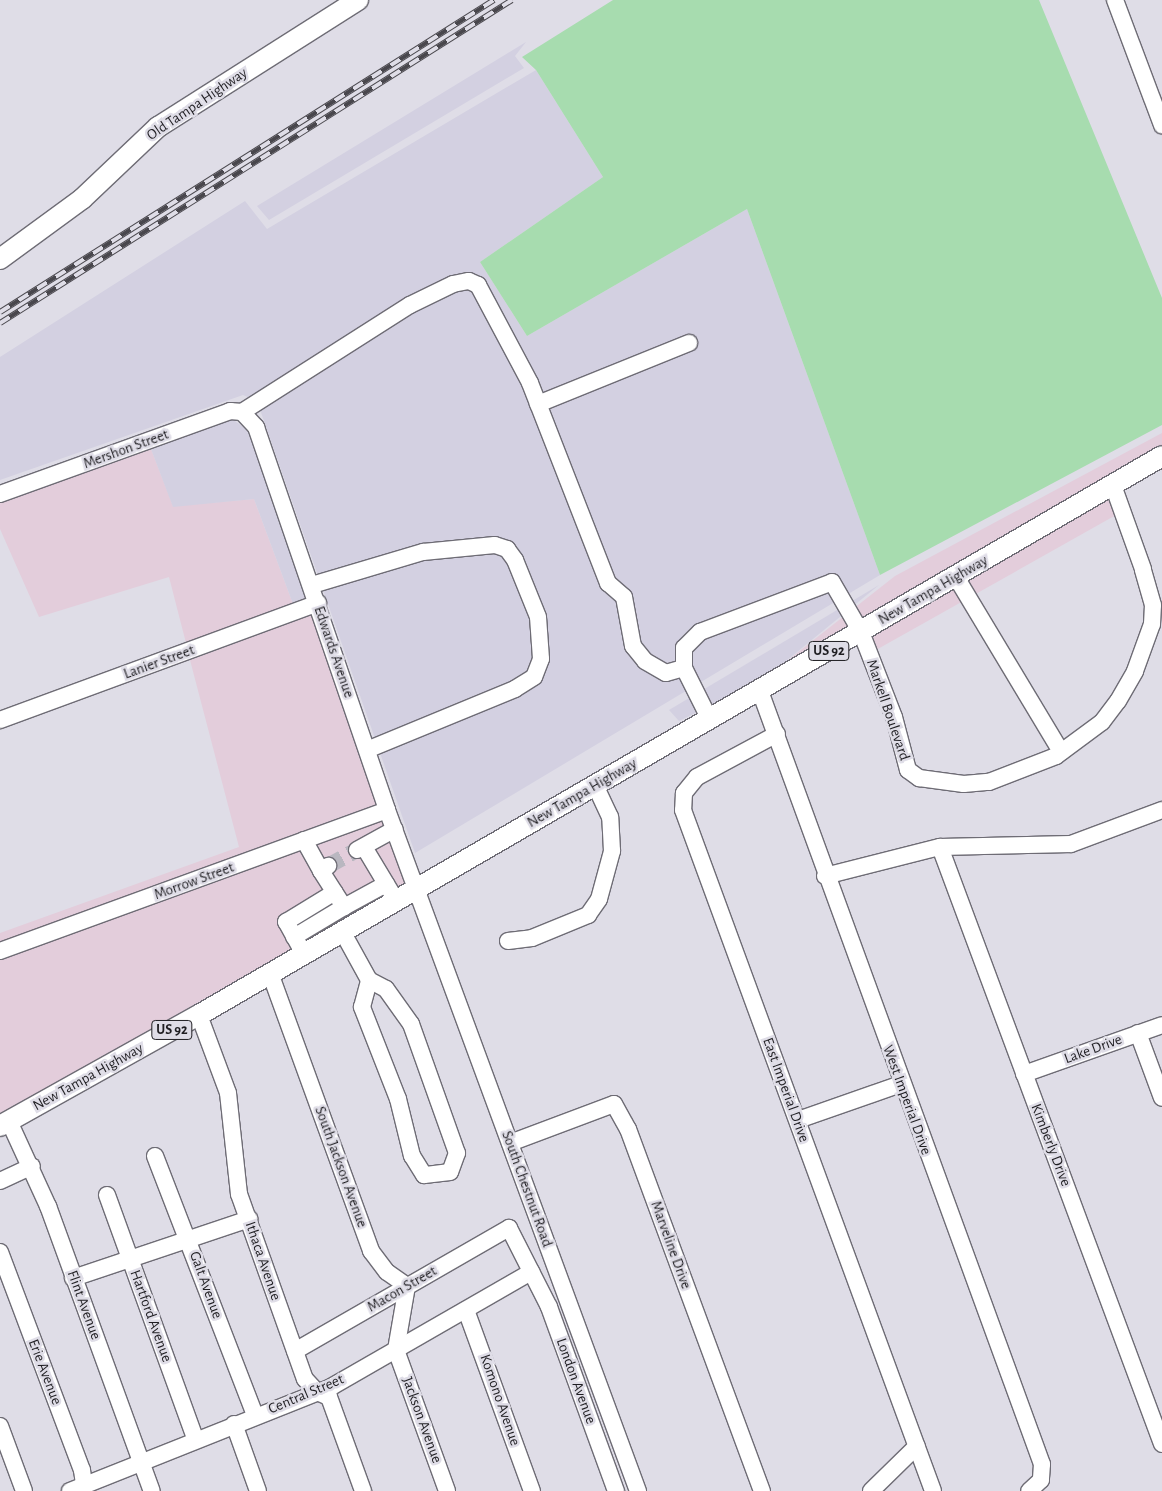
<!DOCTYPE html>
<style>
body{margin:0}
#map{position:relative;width:1162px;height:1491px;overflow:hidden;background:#dfdde7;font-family:"Alegreya Sans",sans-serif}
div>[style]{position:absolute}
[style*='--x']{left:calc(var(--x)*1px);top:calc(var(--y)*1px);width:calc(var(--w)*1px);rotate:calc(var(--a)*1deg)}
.commercial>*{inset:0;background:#e3cddb}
.built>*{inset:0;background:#d3d0e1}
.green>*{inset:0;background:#a7dcaf}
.minor-tunnel>*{height:16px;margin-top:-8px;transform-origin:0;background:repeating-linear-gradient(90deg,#b9b7c0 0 16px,transparent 0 24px)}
.roads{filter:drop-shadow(1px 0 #6e6c75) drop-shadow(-1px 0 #6e6c75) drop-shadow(0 1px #6e6c75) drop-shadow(0 -1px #6e6c75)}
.minor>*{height:16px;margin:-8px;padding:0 8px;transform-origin:8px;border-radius:8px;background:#fff}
.major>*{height:20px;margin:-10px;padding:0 10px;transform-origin:10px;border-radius:10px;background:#fff}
.rail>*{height:5.5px;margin-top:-2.75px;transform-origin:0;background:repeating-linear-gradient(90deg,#dfdde7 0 11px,#49474d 0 22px);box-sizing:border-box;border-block:1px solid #49474d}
span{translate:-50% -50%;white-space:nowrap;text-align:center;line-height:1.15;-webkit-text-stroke:5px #dfdde7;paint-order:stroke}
.shield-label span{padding:1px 4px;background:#dfdde7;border:1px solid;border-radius:4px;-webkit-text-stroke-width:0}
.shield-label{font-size:14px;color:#1f1e22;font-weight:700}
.street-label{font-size:15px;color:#1f1e22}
</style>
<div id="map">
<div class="commercial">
<div style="clip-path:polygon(1162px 433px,1162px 446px,764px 679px,895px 576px)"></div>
<div style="clip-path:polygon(151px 449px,173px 506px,254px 499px,293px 604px,186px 643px,169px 577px,39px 617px,0 529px,0 503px)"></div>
<div style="clip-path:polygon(1110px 497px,1116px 515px,876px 650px,871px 636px)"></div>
<div style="clip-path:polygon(314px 614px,377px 804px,0 942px,0 933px,239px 847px,190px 660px)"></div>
<div style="clip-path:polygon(383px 820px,408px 882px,0 1116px,0 960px)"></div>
</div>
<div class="built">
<div style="clip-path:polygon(526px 42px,515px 56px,524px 68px,269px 220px,257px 206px)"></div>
<div style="clip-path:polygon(536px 70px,603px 177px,480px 262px,527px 336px,747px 209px,880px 575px,415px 853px,257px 401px,243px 395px,0 480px,0 357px,245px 201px,267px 229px)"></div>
<div style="clip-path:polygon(232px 419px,249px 431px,308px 598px,293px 604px,254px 499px,173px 507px,151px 449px)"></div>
<div style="clip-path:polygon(879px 585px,764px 679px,679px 721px,669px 710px)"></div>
</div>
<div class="green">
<div style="clip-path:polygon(613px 0,1039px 0,1162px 298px,1162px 425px,880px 575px,747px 209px,527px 336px,480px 262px,603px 177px,536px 70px,522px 57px)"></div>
</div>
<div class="minor-tunnel">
<div style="--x:328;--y:866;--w:33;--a:-29"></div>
</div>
<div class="roads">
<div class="minor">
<div style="--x:1115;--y:0;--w:134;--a:69.4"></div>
<div style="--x:538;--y:404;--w:163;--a:-22"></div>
<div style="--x:242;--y:412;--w:199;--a:-32.5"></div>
<div style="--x:410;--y:305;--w:48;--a:-26"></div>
<div style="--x:453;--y:284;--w:16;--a:-11"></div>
<div style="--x:469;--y:281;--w:10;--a:24"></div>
<div style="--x:478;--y:285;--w:111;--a:62"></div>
<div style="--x:530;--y:383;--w:215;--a:68.7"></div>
<div style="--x:608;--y:583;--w:21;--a:41"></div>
<div style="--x:624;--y:597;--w:50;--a:79.6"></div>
<div style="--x:633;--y:646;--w:19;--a:51"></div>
<div style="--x:645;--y:661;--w:24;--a:30"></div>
<div style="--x:666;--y:673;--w:19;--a:-16"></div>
<div style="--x:0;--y:494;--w:245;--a:-19.8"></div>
<div style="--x:230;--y:411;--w:12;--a:5"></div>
<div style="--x:242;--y:412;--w:21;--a:47"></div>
<div style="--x:256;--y:427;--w:405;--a:71.1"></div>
<div style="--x:387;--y:810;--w:726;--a:69.77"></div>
<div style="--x:956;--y:577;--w:204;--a:59"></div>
<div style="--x:312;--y:585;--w:116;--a:-16.6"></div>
<div style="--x:423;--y:552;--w:72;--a:-5.6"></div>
<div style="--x:495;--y:545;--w:13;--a:18"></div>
<div style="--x:507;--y:549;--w:14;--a:54"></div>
<div style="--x:515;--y:560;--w:61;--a:68"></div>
<div style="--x:538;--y:617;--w:42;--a:85.9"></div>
<div style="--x:541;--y:659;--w:19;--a:111"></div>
<div style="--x:534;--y:677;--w:22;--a:148"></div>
<div style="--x:515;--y:689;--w:160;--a:157.6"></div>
<div style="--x:760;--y:691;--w:823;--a:69.96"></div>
<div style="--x:1042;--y:1464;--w:16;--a:94"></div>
<div style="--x:1041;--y:1480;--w:16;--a:137"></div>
<div style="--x:0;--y:720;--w:339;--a:-20.2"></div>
<div style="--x:710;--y:720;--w:58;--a:-116.6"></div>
<div style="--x:684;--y:668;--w:20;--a:-90"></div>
<div style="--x:684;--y:648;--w:23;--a:-45"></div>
<div style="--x:700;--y:632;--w:141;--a:-20.7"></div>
<div style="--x:832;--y:582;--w:58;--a:59.9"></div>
<div style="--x:861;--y:632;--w:91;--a:68.8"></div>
<div style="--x:894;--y:717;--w:55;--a:75.2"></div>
<div style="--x:908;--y:770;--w:14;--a:36"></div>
<div style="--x:919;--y:778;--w:45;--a:7.6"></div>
<div style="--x:964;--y:784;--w:25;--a:-5"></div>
<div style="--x:989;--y:782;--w:72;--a:-21.2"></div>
<div style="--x:1056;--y:756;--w:57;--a:-36.5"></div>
<div style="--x:1102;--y:722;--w:26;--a:-53"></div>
<div style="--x:1118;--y:701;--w:34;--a:-60"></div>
<div style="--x:1135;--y:671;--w:50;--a:-70.1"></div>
<div style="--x:1152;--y:624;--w:19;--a:-87"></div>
<div style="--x:1153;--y:605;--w:37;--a:-106"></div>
<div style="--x:1143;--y:569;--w:89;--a:-109.7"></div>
<div style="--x:777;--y:734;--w:91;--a:151.7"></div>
<div style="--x:697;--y:777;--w:21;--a:129"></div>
<div style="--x:684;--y:793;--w:17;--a:93"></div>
<div style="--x:683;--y:810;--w:725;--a:69.84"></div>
<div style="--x:304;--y:840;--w:35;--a:61"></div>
<div style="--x:321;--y:871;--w:9;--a:-36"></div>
<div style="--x:364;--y:847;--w:52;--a:59"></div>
<div style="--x:940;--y:847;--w:637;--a:69.6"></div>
<div style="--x:357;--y:850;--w:43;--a:-28.9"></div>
<div style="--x:321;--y:871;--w:43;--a:57.4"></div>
<div style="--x:344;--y:907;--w:48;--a:-28.7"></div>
<div style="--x:825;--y:876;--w:119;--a:-14.2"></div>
<div style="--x:940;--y:847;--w:131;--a:-1.3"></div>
<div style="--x:1071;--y:844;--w:97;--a:-20.5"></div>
<div style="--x:342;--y:931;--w:56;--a:61.1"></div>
<div style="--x:369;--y:980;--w:19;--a:28"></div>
<div style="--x:386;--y:989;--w:43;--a:54.5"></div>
<div style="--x:411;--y:1024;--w:137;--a:70.4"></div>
<div style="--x:457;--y:1153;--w:20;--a:110"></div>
<div style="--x:450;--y:1172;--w:26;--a:173"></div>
<div style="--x:424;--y:1175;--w:22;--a:-122"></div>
<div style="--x:412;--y:1156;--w:59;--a:-103.8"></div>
<div style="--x:398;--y:1099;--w:99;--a:-111.4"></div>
<div style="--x:362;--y:1007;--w:28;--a:-75"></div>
<div style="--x:294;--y:937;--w:58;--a:-31"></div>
<div style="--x:508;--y:941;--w:24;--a:-7"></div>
<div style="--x:532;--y:938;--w:61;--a:-22.3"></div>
<div style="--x:588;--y:915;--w:19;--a:-55"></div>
<div style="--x:599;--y:899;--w:50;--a:-74.8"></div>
<div style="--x:612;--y:851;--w:34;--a:-93"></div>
<div style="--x:610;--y:817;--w:35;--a:-115"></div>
<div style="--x:0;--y:951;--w:412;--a:-20"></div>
<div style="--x:304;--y:954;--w:37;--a:-119"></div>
<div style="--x:286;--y:922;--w:57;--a:-31.5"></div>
<div style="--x:270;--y:973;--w:296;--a:70"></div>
<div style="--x:371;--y:1251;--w:26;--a:53"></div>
<div style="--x:387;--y:1272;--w:24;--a:35"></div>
<div style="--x:407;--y:1286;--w:65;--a:99.8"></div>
<div style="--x:396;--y:1350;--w:150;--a:70.1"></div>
<div style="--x:199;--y:1015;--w:83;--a:69.6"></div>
<div style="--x:228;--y:1093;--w:102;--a:83.8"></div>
<div style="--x:239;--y:1194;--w:196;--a:70.4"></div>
<div style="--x:305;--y:1379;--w:18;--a:47"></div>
<div style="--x:317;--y:1392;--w:13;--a:23"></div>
<div style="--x:329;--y:1397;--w:100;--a:70.1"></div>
<div style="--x:1138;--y:1033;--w:69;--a:69.7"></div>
<div style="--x:1024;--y:1074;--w:146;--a:-19.5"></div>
<div style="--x:798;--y:1120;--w:109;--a:-19.3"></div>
<div style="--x:9;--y:1121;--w:94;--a:65.4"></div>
<div style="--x:48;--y:1206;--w:303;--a:70"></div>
<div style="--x:510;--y:1143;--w:111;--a:-20.6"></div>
<div style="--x:614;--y:1104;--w:29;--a:61"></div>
<div style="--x:628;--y:1129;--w:386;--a:69.7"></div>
<div style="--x:155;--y:1156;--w:278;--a:68.9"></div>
<div style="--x:0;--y:1181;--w:35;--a:-25"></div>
<div style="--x:107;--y:1195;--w:258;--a:70.1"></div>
<div style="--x:0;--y:1252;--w:233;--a:69.4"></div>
<div style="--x:82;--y:1470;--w:14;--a:82"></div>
<div style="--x:84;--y:1484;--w:8;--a:120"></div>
<div style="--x:73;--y:1278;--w:186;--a:-18.5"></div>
<div style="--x:466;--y:1310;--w:193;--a:70"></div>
<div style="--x:295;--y:1351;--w:247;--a:-29.9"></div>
<div style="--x:509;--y:1228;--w:89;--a:63.1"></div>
<div style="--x:549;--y:1307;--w:196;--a:70"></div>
<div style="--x:234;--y:1424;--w:71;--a:70.3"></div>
<div style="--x:0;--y:1426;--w:69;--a:69.7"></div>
<div style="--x:70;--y:1491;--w:281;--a:-21.7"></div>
<div style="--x:331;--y:1387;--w:231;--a:-29.9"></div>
<div style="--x:871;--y:1491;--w:64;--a:-44.4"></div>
</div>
<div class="major">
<div style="--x:0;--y:259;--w:102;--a:-36.2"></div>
<div style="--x:82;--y:199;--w:105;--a:-43.5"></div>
<div style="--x:158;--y:127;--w:237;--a:-32.4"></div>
<div style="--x:0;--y:1126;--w:228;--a:-29.2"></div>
<div style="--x:199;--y:1015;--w:1113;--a:-30.13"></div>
</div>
</div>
<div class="rail">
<div style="--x:0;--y:312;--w:584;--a:-32.28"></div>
<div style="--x:0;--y:323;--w:605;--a:-32.25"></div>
</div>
<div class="shield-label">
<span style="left:829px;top:651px">US 92</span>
<span style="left:172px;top:1030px">US 92</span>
</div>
<div class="street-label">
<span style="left:197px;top:104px;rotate:-34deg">Old Tampa Highway</span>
<span style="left:126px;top:449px;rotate:-20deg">Mershon Street</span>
<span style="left:933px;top:590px;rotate:-30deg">New Tampa Highway</span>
<span style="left:334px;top:652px;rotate:71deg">Edwards Avenue</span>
<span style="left:159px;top:662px;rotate:-20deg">Lanier Street</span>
<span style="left:888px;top:710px;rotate:71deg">Markell Boulevard</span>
<span style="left:582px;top:793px;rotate:-30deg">New Tampa Highway</span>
<span style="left:194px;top:881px;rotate:-20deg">Morrow Street</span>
<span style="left:1093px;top:1049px;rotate:-20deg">Lake Drive</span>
<span style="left:88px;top:1077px;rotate:-29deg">New Tampa Highway</span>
<span style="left:786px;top:1090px;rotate:70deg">East Imperial Drive</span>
<span style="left:907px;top:1100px;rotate:70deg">West Imperial Drive</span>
<span style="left:1051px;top:1145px;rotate:69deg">Kimberly Drive</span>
<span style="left:341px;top:1167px;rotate:70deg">South Jackson Avenue</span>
<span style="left:527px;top:1189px;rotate:70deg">South Chestnut Road</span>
<span style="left:671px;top:1245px;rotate:70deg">Marveline Drive</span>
<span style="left:263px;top:1261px;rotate:71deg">Ithaca Avenue</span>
<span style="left:206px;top:1285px;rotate:70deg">Galt Avenue</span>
<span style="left:402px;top:1289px;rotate:-30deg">Macon Street</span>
<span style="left:84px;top:1305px;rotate:70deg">Flint Avenue</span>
<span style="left:151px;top:1316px;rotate:70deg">Hartford Avenue</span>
<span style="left:45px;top:1372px;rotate:69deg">Erie Avenue</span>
<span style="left:576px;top:1381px;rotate:70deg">London Avenue</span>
<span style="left:306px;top:1394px;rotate:-23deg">Central Street</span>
<span style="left:500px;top:1400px;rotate:71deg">Komono Avenue</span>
<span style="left:422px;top:1420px;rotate:70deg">Jackson Avenue</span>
</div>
</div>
